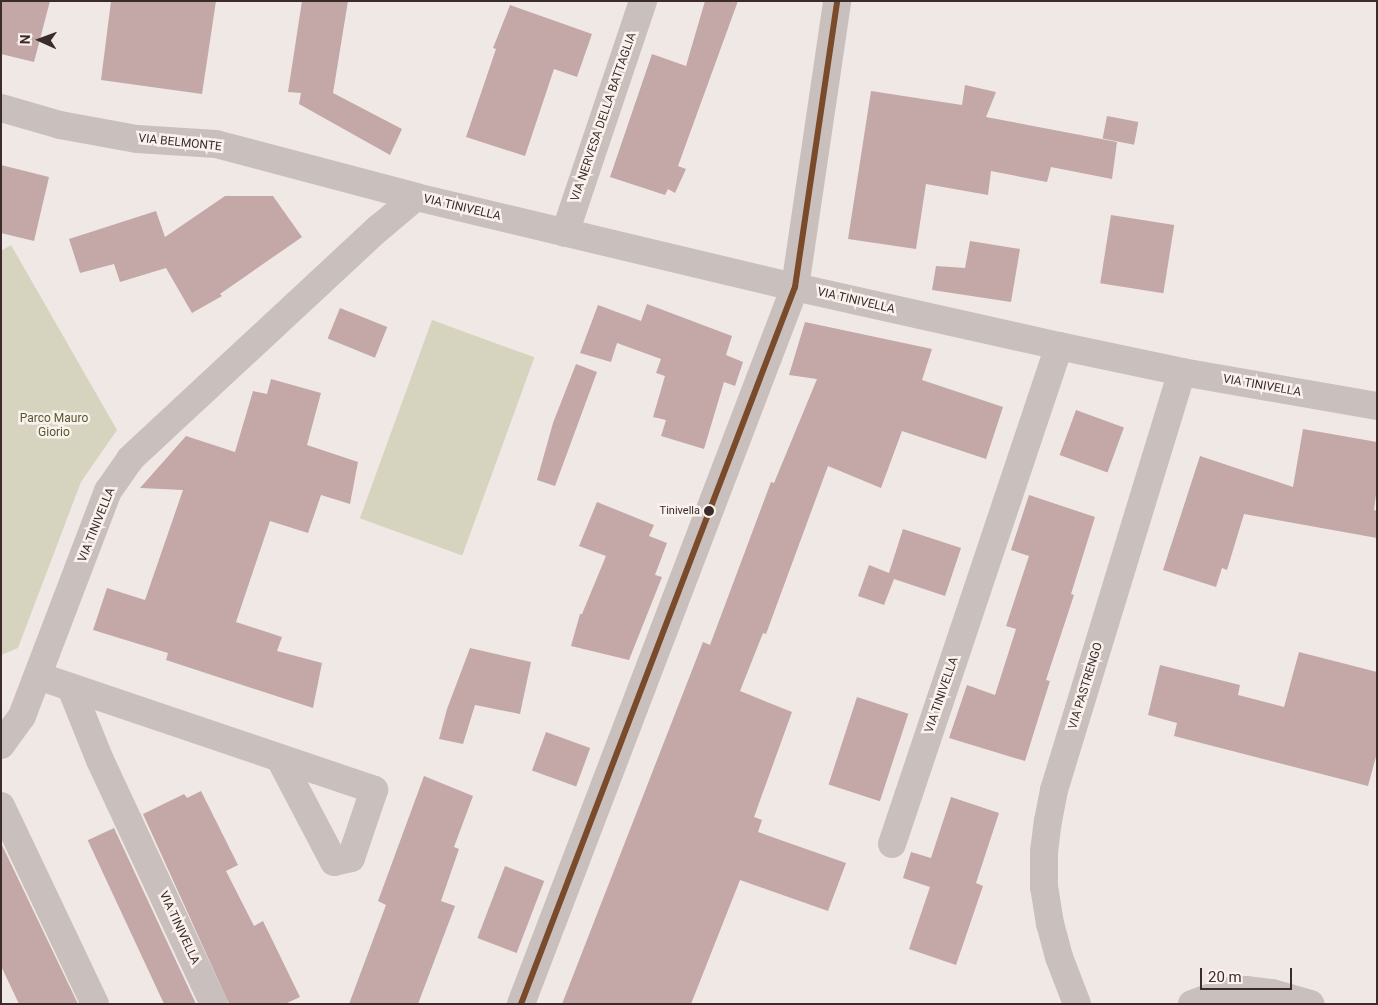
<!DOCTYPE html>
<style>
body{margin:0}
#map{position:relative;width:1378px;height:1005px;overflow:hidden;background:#f0e8e5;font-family:Roboto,sans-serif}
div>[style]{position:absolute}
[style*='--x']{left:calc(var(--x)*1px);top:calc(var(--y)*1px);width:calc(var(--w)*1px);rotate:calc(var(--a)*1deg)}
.green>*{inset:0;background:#d6d4bf;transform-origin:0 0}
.building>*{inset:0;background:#c3a8a7;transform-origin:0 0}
.minor>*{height:28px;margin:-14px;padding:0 14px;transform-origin:14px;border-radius:14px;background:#c9c0be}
.bus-1>*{height:6px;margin:-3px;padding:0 3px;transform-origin:3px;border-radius:3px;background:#7a4b2a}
.dots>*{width:14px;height:14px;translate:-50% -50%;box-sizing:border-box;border:2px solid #fbf2ee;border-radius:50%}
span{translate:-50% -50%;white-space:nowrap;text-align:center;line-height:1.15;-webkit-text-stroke:5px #fbf2ee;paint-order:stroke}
.bus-label{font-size:11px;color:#3b2c2b}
.right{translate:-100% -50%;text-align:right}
.street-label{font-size:12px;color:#3b2c2b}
.park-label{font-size:12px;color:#55592e}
.frame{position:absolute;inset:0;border:2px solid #3b2c2b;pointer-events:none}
.north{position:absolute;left:15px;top:15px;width:50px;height:50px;-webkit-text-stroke:4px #fbf2ee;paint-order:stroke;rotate:272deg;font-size:14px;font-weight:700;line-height:20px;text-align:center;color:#3b2c2b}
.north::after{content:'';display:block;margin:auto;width:18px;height:22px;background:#3b2c2b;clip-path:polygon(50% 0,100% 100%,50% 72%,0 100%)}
.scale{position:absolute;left:1200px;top:968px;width:92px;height:22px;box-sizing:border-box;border:2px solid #3b2c2b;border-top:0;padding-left:6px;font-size:15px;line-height:18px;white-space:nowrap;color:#3b2c2b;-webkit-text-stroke:4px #fbf2ee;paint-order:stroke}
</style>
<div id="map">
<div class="green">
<div style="clip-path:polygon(11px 245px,117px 430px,81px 482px,18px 648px,1px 655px,1px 251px)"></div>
<div style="left:432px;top:320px;width:109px;height:211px;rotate:20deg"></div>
</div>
<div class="building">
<div style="clip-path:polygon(1px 1px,50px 1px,34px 62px,1px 54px)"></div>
<div style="clip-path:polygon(111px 1px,216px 1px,202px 94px,101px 80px)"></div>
<div style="clip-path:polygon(302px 1px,348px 1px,333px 93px,402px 129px,390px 155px,299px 104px,301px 93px,288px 92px)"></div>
<div style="clip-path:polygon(705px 1px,738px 1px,678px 166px,686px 169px,675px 193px,668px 189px,665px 195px,610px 177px,652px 54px,686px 66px)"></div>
<div style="clip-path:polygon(510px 5px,592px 34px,577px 77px,554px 69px,525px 156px,466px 137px,496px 49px,493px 48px)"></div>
<div style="clip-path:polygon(965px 85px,996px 92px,986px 117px,1117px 142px,1112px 179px,1051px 167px,1047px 182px,991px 171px,988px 195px,926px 184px,916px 249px,848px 239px,871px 91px,962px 105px)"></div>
<div style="left:1107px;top:116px;width:32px;height:23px;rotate:11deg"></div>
<div style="clip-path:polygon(1px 165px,49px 177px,34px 241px,1px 233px)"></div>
<div style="clip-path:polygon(225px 196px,273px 196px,302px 237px,220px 294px,222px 296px,192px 313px,166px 268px,120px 282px,114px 264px,80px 273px,69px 239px,156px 211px,165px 237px)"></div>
<div style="left:1111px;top:215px;width:64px;height:69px;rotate:9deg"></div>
<div style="clip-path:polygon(970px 241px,1020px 249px,1011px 302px,932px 290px,936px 266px,965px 268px)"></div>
<div style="clip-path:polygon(647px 304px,732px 336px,726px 355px,743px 362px,735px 386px,724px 382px,704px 449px,661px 436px,666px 420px,653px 417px,665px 376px,656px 373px,661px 359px,617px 343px,611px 362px,580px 353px,598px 305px,641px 321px)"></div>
<div style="left:340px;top:308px;width:51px;height:33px;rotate:22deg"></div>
<div style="clip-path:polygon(805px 322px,932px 349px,922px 380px,1003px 407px,986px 459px,902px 431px,881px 488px,828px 466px,766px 634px,763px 633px,740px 691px,792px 712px,754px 817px,762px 820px,758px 832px,846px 863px,828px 911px,740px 880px,691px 1004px,562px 1004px,703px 642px,710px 645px,771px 482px,774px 483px,817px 379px,789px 375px)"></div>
<div style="clip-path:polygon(576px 364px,597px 372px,555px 486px,537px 480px,553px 423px)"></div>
<div style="clip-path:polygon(271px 379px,321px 393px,307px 445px,358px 462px,350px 504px,321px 495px,308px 533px,270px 521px,236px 622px,282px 637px,277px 651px,322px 663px,313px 708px,166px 660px,168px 653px,93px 630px,107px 588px,145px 600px,183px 490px,140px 488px,186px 436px,235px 452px,253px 391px,267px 394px)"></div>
<div style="left:1076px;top:410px;width:51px;height:48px;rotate:20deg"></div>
<div style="clip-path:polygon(1303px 429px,1377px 442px,1377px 487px,1374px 510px,1377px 511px,1377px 538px,1244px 514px,1227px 570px,1222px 568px,1216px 587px,1163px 570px,1200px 456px,1293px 487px)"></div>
<div style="clip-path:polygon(1029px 495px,1095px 517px,1071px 594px,1074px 595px,1046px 680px,1050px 681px,1025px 761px,949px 738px,967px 685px,995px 695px,1016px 629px,1006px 626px,1029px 556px,1011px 550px)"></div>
<div style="clip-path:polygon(597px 502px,654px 525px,649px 536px,667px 543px,655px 575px,662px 577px,629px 660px,571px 646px,580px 614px,582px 614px,606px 556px,579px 546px)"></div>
<div style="clip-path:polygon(903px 529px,961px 548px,945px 596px,894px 579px,884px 605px,858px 596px,869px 565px,889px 573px)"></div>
<div style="clip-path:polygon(470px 648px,531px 662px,520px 714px,475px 705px,463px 744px,439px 739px,447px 709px)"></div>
<div style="clip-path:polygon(1299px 652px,1377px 672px,1377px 753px,1368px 786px,1174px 736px,1177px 723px,1148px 715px,1160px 665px,1240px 685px,1238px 695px,1284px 707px)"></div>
<div style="left:857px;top:697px;width:54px;height:92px;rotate:18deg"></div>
<div style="left:546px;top:732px;width:47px;height:41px;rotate:20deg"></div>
<div style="clip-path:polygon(424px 776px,473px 796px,454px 847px,459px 849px,441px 901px,455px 906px,418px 1004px,349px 1004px,386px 905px,378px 901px)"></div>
<div style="clip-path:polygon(201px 791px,238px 865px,226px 871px,254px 926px,263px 921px,300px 997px,285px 1004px,229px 1004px,143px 814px,184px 794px,187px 798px)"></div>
<div style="clip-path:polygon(951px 797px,999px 813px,976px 883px,983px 886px,956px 965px,909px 949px,930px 887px,903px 878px,911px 852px,931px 858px)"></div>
<div style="left:114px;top:828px;width:195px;height:29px;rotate:65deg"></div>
<div style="clip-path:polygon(1px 843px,78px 1004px,19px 1004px,1px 966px)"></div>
<div style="left:505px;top:866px;width:42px;height:77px;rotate:21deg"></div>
</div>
<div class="minor">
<div style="--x:1;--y:108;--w:61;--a:16.1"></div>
<div style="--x:60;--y:125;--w:78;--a:10.3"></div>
<div style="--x:137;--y:139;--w:79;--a:3.6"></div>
<div style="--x:216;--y:144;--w:207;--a:14.8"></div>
<div style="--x:565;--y:233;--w:245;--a:-71.4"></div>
<div style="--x:38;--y:676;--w:355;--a:18.7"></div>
<div style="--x:374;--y:790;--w:72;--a:108.7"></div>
<div style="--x:351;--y:858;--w:17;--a:167"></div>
<div style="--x:334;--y:862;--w:116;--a:-117.7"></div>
<div style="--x:71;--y:688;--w:78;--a:68.1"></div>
<div style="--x:100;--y:760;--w:269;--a:65"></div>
<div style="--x:1;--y:745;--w:36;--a:-54"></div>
<div style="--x:22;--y:716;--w:241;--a:-69.1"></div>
<div style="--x:108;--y:491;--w:39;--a:-55"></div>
<div style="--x:130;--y:459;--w:340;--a:-42.9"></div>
<div style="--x:379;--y:228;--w:48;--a:-40"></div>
<div style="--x:416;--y:197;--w:390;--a:13.4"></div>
<div style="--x:795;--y:287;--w:271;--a:12.6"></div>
<div style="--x:1059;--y:346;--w:126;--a:11.9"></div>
<div style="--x:1182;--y:372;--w:198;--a:9.9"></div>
<div style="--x:1;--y:806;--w:219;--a:64.6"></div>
<div style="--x:892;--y:844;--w:525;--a:-71.46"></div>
<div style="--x:521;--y:1004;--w:768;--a:-69.09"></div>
<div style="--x:795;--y:287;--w:289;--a:-81.6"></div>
<div style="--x:1077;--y:1004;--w:50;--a:-111"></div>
<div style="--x:1059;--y:957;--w:34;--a:-105"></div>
<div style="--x:1050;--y:924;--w:37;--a:-99"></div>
<div style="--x:1044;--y:887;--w:35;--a:-90"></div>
<div style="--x:1044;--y:852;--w:31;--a:-83"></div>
<div style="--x:1048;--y:821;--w:32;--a:-79"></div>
<div style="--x:1054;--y:790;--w:437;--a:-73"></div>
<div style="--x:1192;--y:1004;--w:37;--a:-20"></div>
<div style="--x:1227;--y:991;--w:19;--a:-3"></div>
<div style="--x:1246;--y:990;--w:26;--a:7"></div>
<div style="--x:1272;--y:993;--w:40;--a:16"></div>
</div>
<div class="bus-1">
<div style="--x:521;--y:1004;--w:768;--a:-69.09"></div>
<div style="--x:795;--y:287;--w:289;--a:-81.6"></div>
</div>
<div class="dots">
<div style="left:709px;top:511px;background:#3b2c2b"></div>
</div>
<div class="bus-label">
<span class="right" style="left:700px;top:511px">Tinivella</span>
</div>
<div class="street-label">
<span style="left:604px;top:117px;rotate:-71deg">VIA NERVESA DELLA BATTAGLIA</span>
<span style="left:180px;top:143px;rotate:6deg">VIA BELMONTE</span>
<span style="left:462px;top:208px;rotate:13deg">VIA TINIVELLA</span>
<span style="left:856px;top:301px;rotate:13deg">VIA TINIVELLA</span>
<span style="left:1262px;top:386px;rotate:10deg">VIA TINIVELLA</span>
<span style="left:97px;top:525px;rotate:-68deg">VIA TINIVELLA</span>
<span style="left:1086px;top:686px;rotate:-73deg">VIA PASTRENGO</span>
<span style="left:942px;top:695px;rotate:-71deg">VIA TINIVELLA</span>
<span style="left:179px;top:928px;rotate:65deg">VIA TINIVELLA</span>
</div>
<div class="park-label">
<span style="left:54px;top:426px">Parco Mauro<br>Giorio</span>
</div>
<div class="frame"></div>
<div class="north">N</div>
<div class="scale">20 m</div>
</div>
